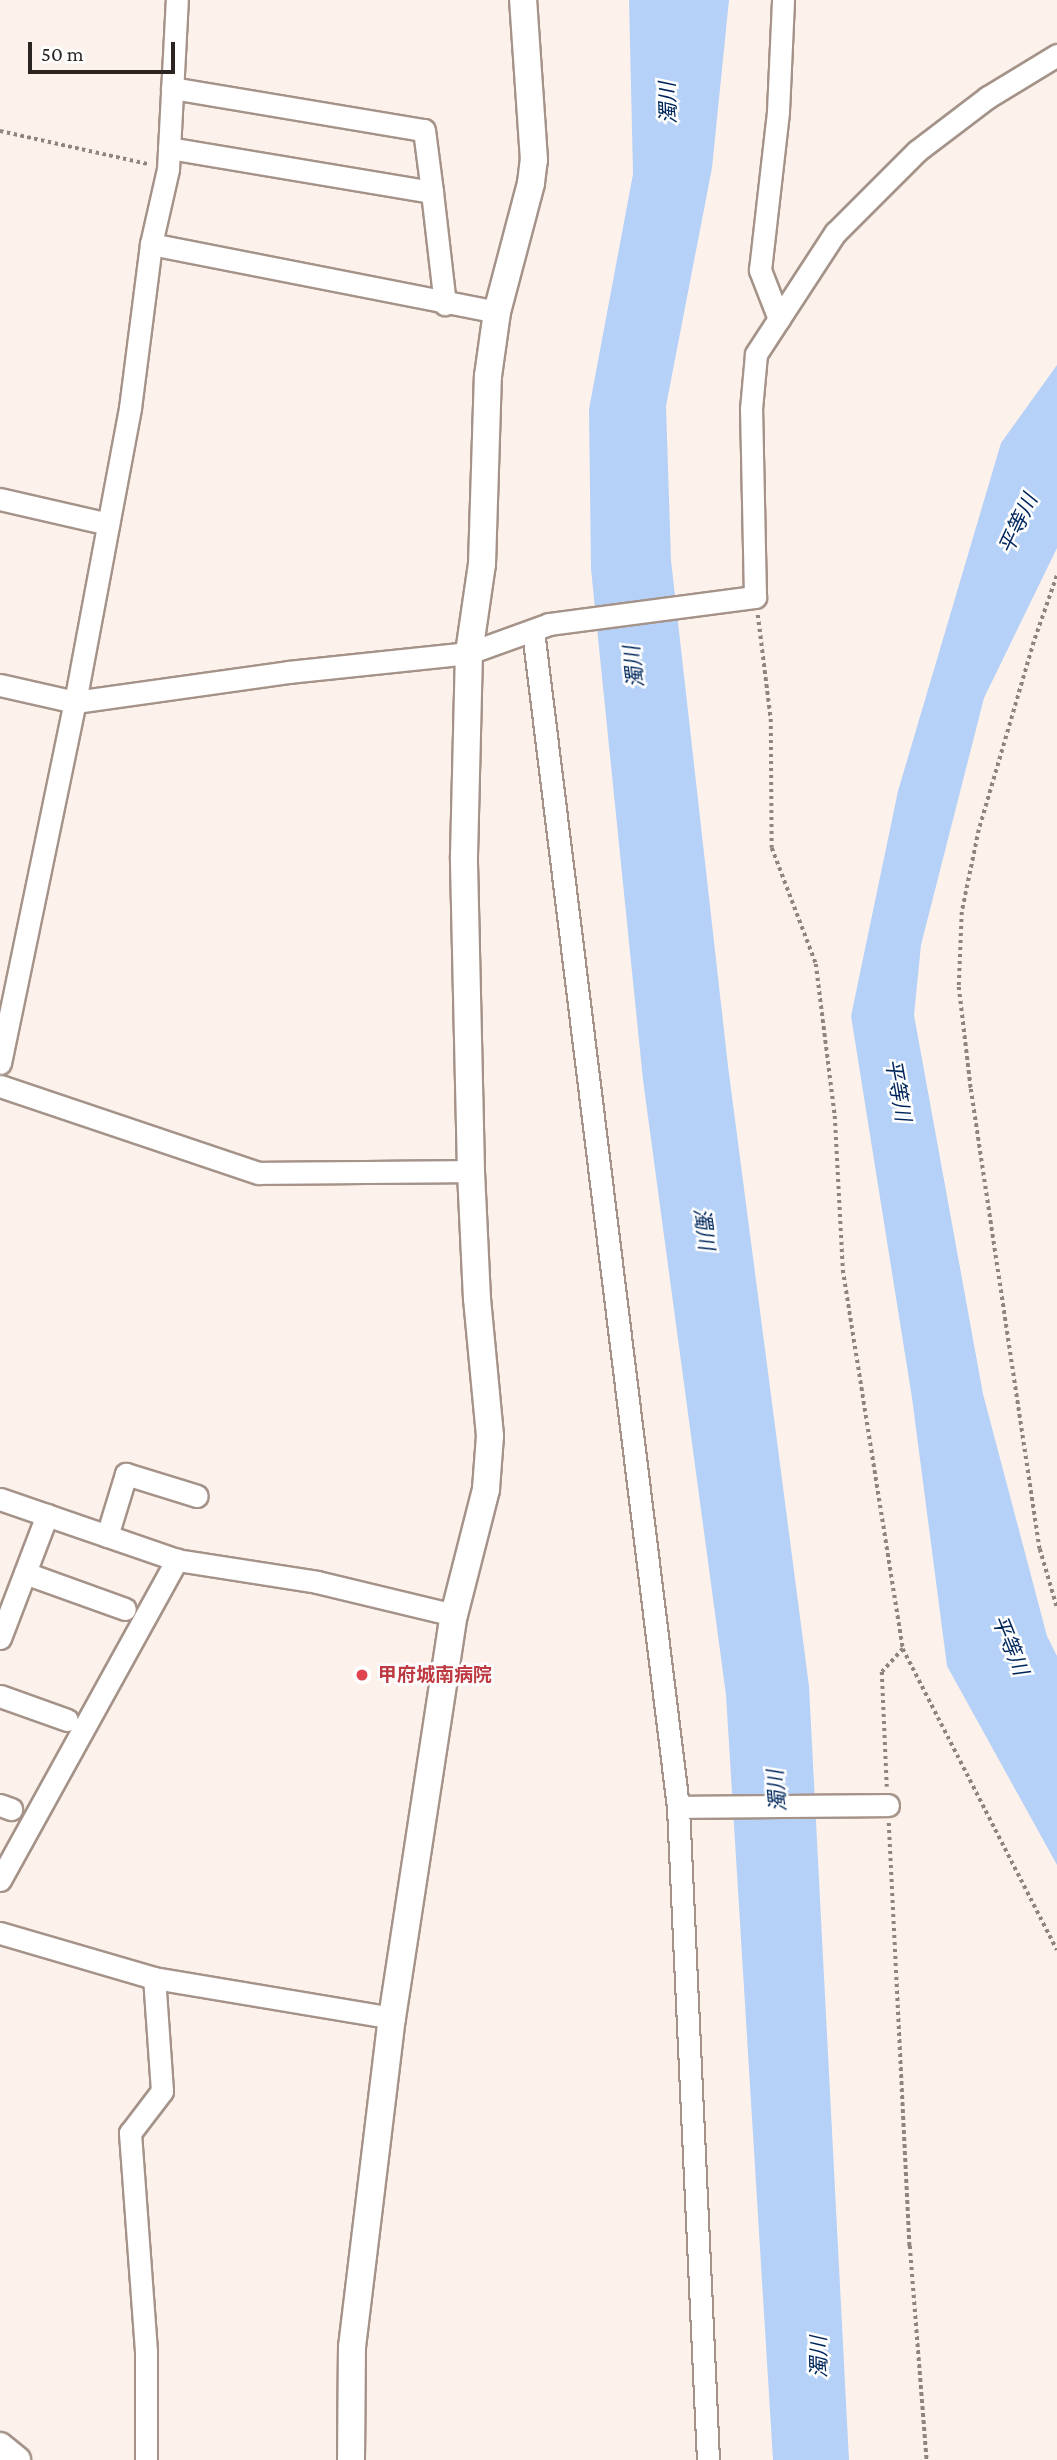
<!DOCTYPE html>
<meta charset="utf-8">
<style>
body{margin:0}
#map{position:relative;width:1057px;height:2460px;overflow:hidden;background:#fdf2eb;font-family:"Crimson Pro","Noto Sans JP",serif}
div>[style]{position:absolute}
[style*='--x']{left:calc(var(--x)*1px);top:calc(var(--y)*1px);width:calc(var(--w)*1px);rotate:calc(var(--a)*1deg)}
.water>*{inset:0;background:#b6d1f7}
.path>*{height:3.5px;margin-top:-1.75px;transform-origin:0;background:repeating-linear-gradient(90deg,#8e857f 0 3.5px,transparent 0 7px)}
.roads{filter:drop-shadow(2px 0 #a59389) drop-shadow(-2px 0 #a59389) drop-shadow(0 2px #a59389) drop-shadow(0 -2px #a59389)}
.minor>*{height:21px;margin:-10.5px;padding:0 10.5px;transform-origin:10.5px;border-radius:10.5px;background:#fff}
.tertiary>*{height:26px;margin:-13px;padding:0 13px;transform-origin:13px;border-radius:13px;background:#fff}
.dots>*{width:19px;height:19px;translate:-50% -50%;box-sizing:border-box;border:4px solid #fff;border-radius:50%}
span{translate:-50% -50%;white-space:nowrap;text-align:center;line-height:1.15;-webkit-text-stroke:5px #fff;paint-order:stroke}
.health-label{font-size:19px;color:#be3a42;font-weight:700}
.left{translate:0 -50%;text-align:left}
.water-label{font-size:21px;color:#00275c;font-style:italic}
.scale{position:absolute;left:28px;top:42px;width:147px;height:32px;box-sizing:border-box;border:4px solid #2b2420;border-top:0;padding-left:9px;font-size:21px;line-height:24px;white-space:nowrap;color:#2b2420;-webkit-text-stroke:5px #fff;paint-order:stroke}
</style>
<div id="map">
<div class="water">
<div style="clip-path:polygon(629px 0,729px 0,712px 168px,666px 406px,671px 560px,728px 1066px,809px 1686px,849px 2460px,773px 2460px,726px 1695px,643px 1080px,591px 569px,589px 409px,633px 174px)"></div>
<div style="clip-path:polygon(1057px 365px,1057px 548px,984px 698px,921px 945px,914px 1015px,983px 1394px,1047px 1636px,1057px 1656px,1057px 1865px,947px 1666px,912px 1398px,851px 1016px,898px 791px,1001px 443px)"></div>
</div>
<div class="path">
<div style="--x:0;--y:131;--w:152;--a:12.6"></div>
<div style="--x:1057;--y:576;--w:70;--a:109.2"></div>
<div style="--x:1034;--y:642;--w:196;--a:106.3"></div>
<div style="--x:979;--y:830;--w:84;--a:101.7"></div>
<div style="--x:962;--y:912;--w:75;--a:92.3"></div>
<div style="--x:959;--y:987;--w:103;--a:83.3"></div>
<div style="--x:971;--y:1089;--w:465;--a:81.5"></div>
<div style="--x:1040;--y:1549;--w:60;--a:73.7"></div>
<div style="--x:758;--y:615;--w:105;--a:82.9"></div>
<div style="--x:771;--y:719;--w:129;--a:89.6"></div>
<div style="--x:772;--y:848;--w:124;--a:69.2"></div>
<div style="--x:816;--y:964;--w:153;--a:82.9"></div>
<div style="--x:835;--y:1116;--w:154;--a:87"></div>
<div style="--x:843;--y:1270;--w:384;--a:81"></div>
<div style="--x:903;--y:1649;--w:31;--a:132"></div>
<div style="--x:882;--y:1672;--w:115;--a:87.5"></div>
<div style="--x:903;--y:1649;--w:338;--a:62.9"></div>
<div style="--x:889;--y:1823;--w:424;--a:87.2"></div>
<div style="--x:910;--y:2246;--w:215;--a:85.5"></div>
</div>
<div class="roads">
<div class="minor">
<div style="--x:172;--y:88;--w:255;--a:9.5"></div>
<div style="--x:424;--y:130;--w:63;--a:82.6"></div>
<div style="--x:169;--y:148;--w:267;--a:9.5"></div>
<div style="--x:432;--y:192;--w:113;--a:83.4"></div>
<div style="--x:151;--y:244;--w:353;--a:11.1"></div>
<div style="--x:779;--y:319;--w:53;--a:-111.2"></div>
<div style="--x:760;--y:270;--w:160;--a:-83.5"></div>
<div style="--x:778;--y:111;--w:111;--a:-87.4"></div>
<div style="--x:0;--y:499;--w:111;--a:13"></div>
<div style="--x:533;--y:631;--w:1185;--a:82.97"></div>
<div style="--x:678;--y:1807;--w:654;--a:87.37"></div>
<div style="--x:0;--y:685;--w:77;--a:12.8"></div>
<div style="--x:75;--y:702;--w:215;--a:-8"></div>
<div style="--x:288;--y:672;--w:182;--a:-6"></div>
<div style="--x:469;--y:653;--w:85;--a:-19.9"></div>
<div style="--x:549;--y:624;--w:208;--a:-7.5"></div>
<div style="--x:755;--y:597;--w:188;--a:-91.2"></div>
<div style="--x:751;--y:409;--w:55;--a:-84.8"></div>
<div style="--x:756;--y:354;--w:145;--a:-56.9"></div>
<div style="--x:835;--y:233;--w:116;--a:-45"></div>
<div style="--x:917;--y:151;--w:89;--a:-37.3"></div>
<div style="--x:988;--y:97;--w:81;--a:-31.3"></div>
<div style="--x:0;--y:1063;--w:369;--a:-78.3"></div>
<div style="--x:75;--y:702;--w:299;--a:-79.4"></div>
<div style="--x:130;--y:408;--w:165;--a:-82.7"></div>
<div style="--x:151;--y:244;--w:77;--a:-77.2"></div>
<div style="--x:168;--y:169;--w:169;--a:-87"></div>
<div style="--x:0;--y:1086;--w:273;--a:18.6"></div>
<div style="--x:259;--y:1173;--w:212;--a:-0.5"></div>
<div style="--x:0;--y:1499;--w:187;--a:19"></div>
<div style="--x:177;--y:1560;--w:142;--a:8.9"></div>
<div style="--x:317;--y:1582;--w:141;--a:13.5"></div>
<div style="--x:107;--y:1536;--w:65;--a:-73"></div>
<div style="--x:126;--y:1474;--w:74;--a:17.2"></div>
<div style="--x:25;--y:1573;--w:106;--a:19.8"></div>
<div style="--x:0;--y:1638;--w:132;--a:-69.1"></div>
<div style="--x:0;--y:1696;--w:71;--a:19.7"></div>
<div style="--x:0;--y:1805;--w:12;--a:20"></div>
<div style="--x:678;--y:1807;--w:210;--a:-0.5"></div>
<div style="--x:0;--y:1880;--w:366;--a:-61.1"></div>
<div style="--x:0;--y:1933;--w:160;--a:16.3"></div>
<div style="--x:154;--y:1978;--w:241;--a:9.5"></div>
<div style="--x:146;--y:2460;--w:109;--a:-90"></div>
<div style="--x:146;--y:2351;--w:219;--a:-94.2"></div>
<div style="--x:130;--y:2133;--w:53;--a:-52.7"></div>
<div style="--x:162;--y:2091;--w:113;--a:-94"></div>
</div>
<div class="tertiary">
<div style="--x:0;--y:2446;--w:22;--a:39"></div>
<div style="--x:351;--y:2460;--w:113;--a:-89.5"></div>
<div style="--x:352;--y:2347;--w:331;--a:-83.1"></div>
<div style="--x:392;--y:2018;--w:408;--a:-81.3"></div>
<div style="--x:454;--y:1615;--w:130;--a:-75.7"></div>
<div style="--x:486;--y:1489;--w:53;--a:-85.7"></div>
<div style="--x:490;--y:1436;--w:138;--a:-95.4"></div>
<div style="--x:477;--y:1299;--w:128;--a:-92.7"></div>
<div style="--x:471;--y:1171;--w:315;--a:-91.3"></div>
<div style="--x:464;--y:856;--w:203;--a:-88.6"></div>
<div style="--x:469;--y:653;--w:90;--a:-81.7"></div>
<div style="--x:482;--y:564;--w:188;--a:-88.2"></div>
<div style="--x:488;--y:376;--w:65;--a:-82"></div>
<div style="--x:497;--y:312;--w:133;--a:-75.2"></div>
<div style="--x:531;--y:183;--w:23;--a:-83"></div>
<div style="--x:534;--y:160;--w:160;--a:-93.9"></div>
</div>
</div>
<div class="dots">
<div style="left:362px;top:1675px;background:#e0444e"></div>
</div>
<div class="health-label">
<span class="left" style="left:378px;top:1675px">甲府城南病院</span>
</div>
<div class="water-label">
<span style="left:668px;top:103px;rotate:-92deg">濁川</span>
<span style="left:1018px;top:524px;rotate:-65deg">平等川</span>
<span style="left:634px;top:667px;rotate:-97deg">濁川</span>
<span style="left:898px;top:1090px;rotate:80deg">平等川</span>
<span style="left:704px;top:1229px;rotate:82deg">濁川</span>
<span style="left:1010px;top:1645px;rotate:68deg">平等川</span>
<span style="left:777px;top:1791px;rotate:-95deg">濁川</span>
<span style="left:819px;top:2357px;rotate:-91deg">濁川</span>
</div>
<div class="scale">50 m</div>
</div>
